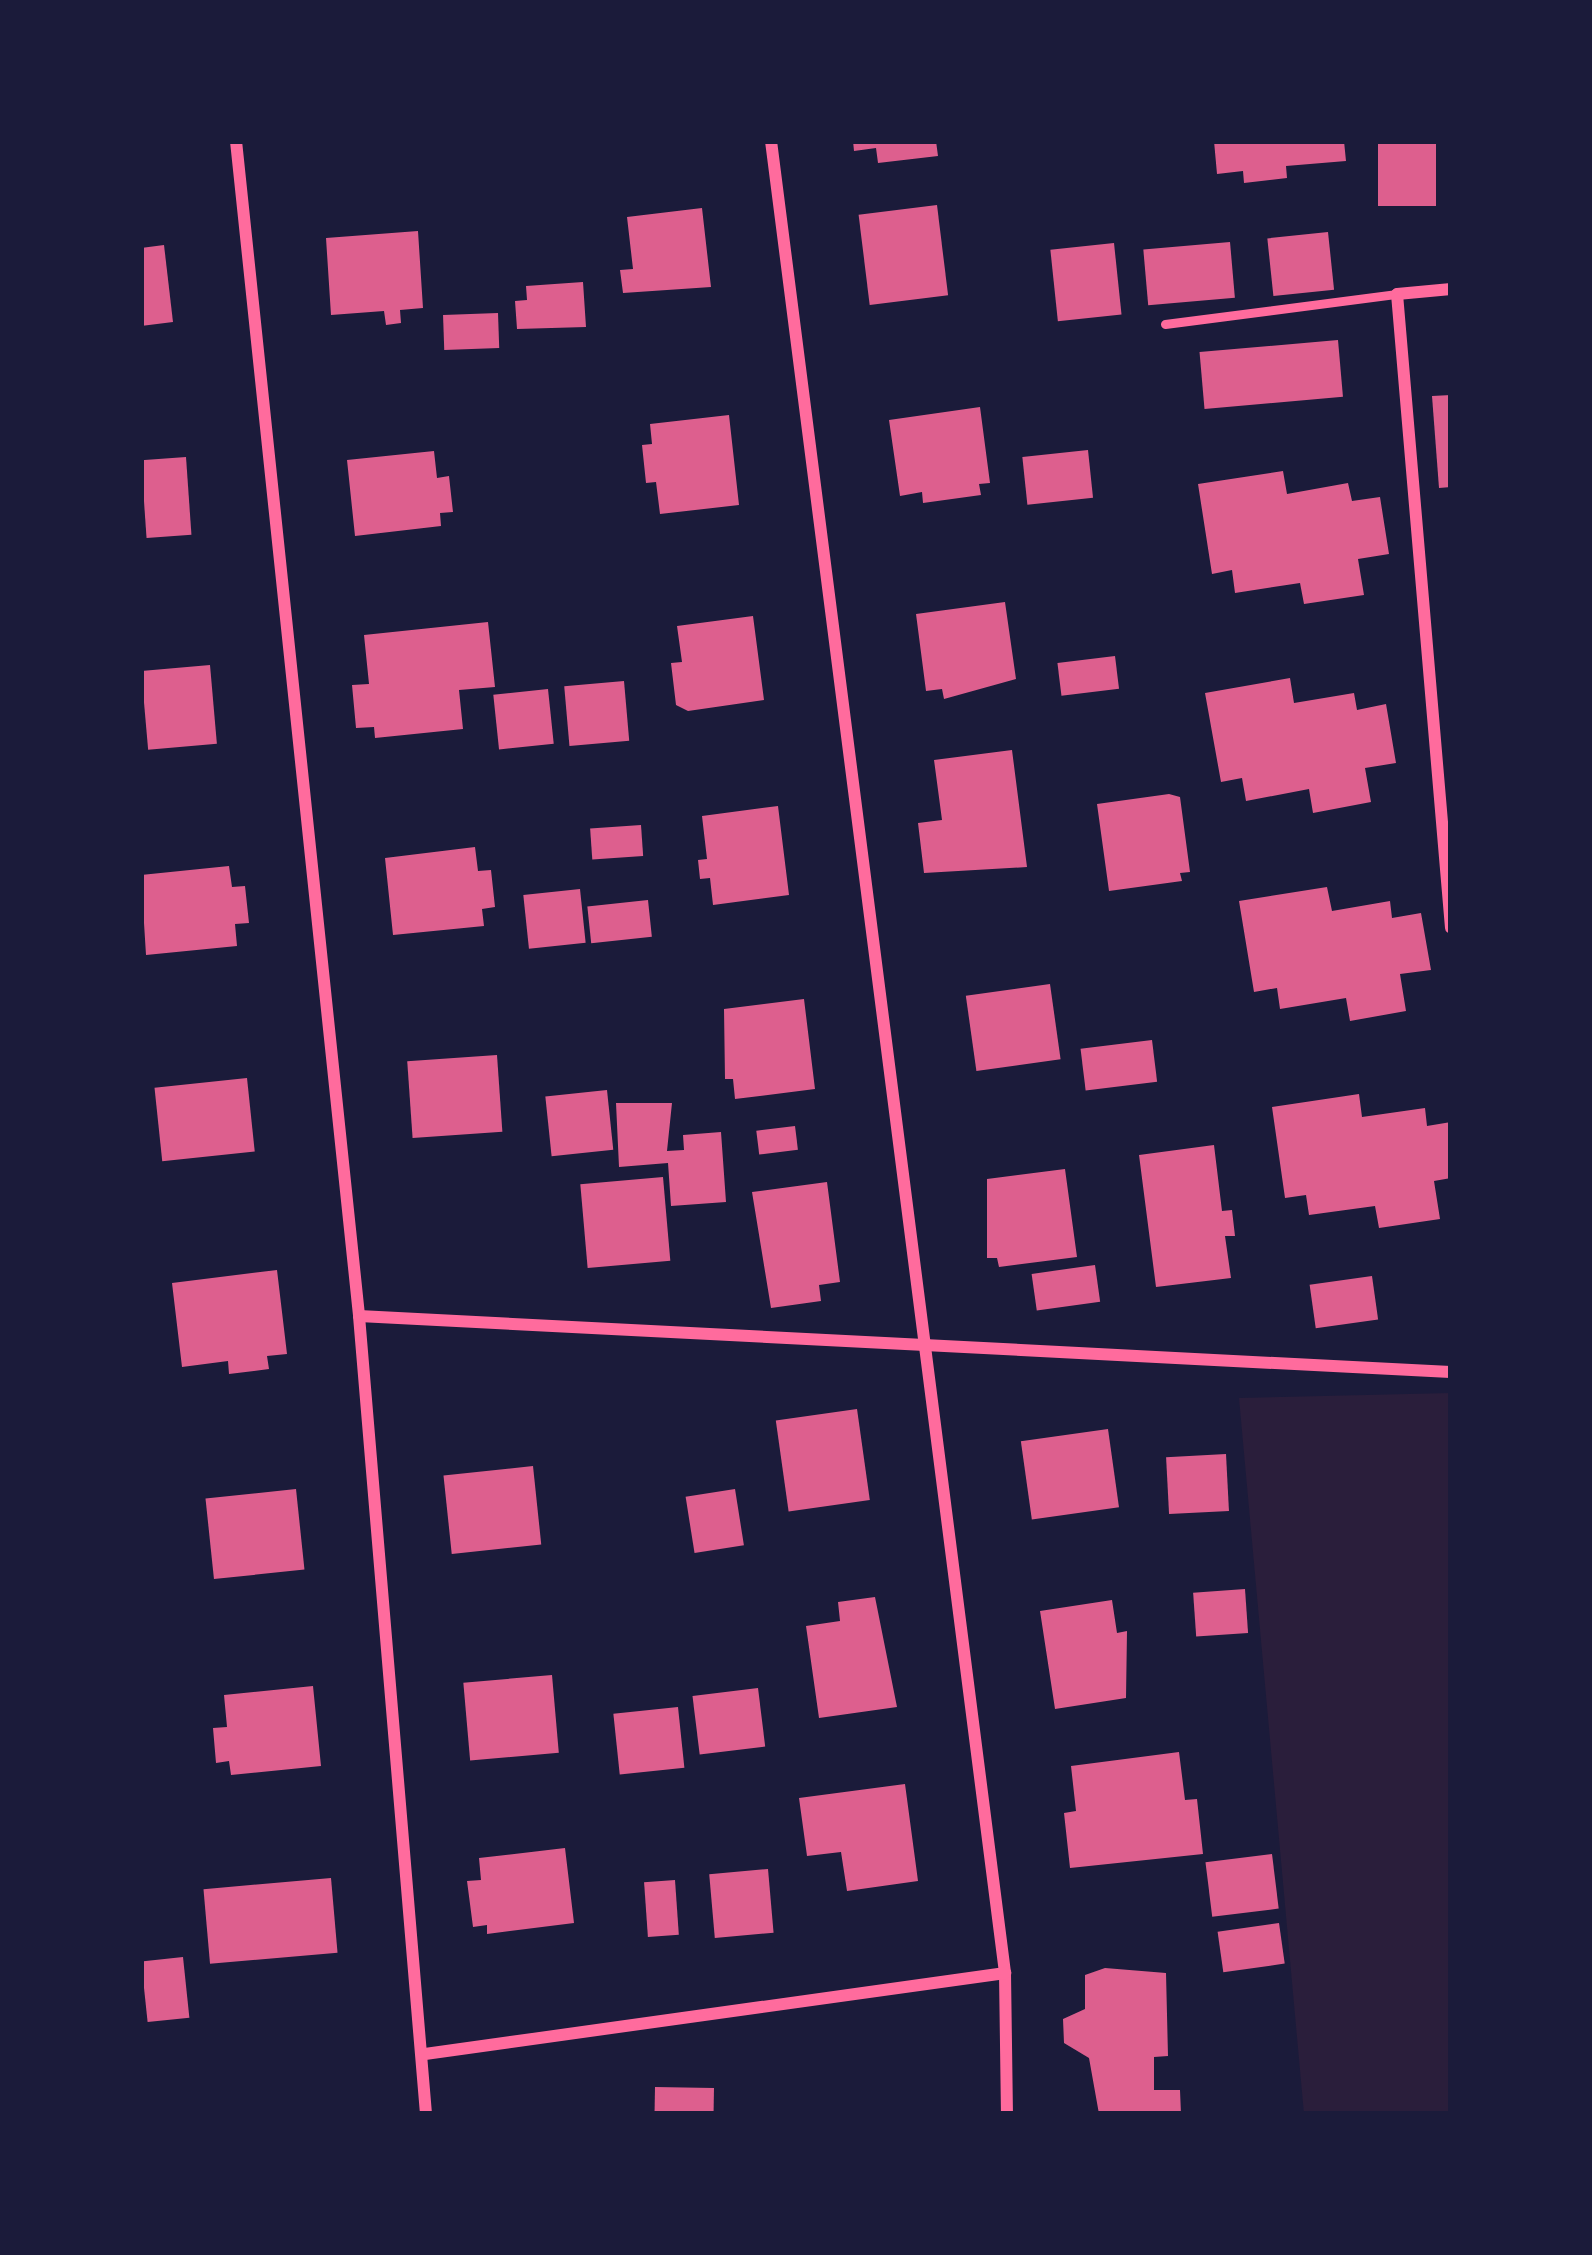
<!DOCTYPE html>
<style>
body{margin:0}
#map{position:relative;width:1592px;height:2255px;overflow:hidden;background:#1b1b3a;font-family:"Varela Round",sans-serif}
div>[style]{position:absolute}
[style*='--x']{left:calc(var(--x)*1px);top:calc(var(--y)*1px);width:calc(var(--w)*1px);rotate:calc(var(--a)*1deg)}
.green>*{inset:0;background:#2a1e3b}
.building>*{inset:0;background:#dd5f8e;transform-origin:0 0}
.service>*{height:9px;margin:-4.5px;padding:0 4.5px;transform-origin:4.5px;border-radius:4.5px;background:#ff6b9d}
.minor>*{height:12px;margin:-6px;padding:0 6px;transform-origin:6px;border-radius:6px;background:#ff6b9d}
span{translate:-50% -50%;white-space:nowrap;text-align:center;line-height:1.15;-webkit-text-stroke:12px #1b1b3a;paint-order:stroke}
.frame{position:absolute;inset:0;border:144px solid #1b1b3a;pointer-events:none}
</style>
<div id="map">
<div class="green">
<div style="clip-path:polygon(1451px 1393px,1451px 2114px,1304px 2114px,1239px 1398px)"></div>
</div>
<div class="building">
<div style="clip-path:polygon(853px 141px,936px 141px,938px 156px,878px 163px,876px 148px,854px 151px)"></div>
<div style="clip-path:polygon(1214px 141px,1344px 141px,1346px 161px,1286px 166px,1287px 178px,1244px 183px,1243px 171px,1217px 174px)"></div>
<div style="left:1378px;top:141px;width:58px;height:65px"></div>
<div style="left:937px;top:205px;width:91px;height:79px;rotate:83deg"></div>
<div style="clip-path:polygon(702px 208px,711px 287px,623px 293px,620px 270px,633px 269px,627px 217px)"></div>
<div style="clip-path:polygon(418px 231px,423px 308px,400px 310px,401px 323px,386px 325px,384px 311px,331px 315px,326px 238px)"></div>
<div style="left:1328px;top:232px;width:58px;height:61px;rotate:84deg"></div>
<div style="left:1230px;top:242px;width:56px;height:87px;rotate:85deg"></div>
<div style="left:1114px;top:243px;width:72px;height:64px;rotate:84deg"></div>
<div style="clip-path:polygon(164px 245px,173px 322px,141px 326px,141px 248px)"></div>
<div style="clip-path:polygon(583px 282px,586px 327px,517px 329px,515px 301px,527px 300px,526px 286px)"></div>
<div style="left:498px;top:313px;width:35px;height:55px;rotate:88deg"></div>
<div style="left:1338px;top:340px;width:57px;height:139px;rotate:85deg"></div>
<div style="clip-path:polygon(1451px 395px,1451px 487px,1439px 488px,1432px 396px)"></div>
<div style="clip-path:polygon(980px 407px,990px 483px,979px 484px,981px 495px,923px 503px,922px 492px,900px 496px,889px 420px)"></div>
<div style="clip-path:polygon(729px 415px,739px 505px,660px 514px,656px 482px,646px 483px,642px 445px,652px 444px,650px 424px)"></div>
<div style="left:1088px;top:450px;width:48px;height:66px;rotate:84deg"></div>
<div style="clip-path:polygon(434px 451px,437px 478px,449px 476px,453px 512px,440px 513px,441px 526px,355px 536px,347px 460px)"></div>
<div style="left:186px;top:457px;width:78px;height:45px;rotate:86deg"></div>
<div style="clip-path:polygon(1283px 471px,1287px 494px,1348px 483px,1352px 501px,1380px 497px,1389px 554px,1358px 559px,1364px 595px,1304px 604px,1300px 583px,1235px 593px,1232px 570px,1212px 574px,1198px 484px)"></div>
<div style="clip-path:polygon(1005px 602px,1016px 679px,944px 699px,942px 689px,926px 691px,916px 614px)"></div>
<div style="clip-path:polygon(753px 616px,764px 700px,688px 711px,676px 705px,671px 663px,682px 662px,677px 626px)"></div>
<div style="clip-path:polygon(488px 622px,495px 687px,459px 690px,463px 729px,375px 738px,374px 727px,356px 728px,352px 685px,369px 684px,364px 635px)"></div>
<div style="left:1115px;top:656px;width:33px;height:58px;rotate:83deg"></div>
<div style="left:210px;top:665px;width:79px;height:69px;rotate:85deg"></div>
<div style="clip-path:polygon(1290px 678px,1294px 703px,1354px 693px,1357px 710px,1386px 704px,1396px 763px,1365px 768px,1371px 802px,1313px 813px,1309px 789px,1246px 801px,1242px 778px,1221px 782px,1205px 693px)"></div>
<div style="left:624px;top:681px;width:60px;height:60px;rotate:85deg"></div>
<div style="left:548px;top:689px;width:55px;height:55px;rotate:84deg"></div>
<div style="clip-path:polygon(1012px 750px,1027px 867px,924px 873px,918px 823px,942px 820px,934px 760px)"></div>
<div style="clip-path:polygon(1169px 794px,1180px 797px,1190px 872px,1180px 873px,1182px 881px,1109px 891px,1097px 804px)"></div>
<div style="clip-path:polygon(778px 806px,789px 895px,713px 905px,710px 878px,700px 879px,698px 860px,707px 859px,702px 816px)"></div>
<div style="left:641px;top:825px;width:31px;height:51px;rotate:86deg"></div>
<div style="clip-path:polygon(475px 847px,478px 871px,491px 870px,495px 907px,482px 909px,484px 926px,393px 935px,385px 858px)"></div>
<div style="clip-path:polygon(229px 866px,232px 887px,245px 886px,249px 923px,235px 924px,237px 946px,146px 955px,141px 875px)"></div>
<div style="clip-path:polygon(1327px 887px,1332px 911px,1390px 901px,1392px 918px,1421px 913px,1431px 970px,1400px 974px,1406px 1011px,1350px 1021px,1346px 998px,1280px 1009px,1277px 988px,1254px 992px,1239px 901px)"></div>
<div style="left:580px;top:889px;width:54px;height:57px;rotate:84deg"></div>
<div style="left:648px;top:900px;width:37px;height:61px;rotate:84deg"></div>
<div style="left:1050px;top:984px;width:76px;height:85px;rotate:82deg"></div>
<div style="clip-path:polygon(804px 999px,815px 1089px,735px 1099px,733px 1079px,725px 1079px,724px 1009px)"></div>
<div style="left:1152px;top:1040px;width:42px;height:72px;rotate:83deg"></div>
<div style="left:497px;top:1055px;width:77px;height:90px;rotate:86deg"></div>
<div style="left:247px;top:1078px;width:74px;height:93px;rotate:84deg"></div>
<div style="left:607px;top:1090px;width:60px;height:62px;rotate:84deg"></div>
<div style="clip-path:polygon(1359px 1094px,1362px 1117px,1425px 1108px,1427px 1126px,1451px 1122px,1451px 1178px,1434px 1181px,1440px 1219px,1379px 1228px,1375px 1206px,1309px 1215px,1306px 1195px,1285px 1198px,1272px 1107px)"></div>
<div style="clip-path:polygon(616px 1103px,672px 1103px,667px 1151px,684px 1150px,683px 1135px,721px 1132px,726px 1202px,671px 1206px,668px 1163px,619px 1167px)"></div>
<div style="left:795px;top:1126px;width:24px;height:39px;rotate:83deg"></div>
<div style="clip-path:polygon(1214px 1145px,1222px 1211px,1232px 1210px,1235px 1236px,1225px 1236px,1231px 1278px,1156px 1287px,1139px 1155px)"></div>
<div style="clip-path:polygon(1065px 1169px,1077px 1257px,999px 1267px,997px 1258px,987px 1258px,987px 1179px)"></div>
<div style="left:663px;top:1177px;width:84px;height:83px;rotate:85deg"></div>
<div style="clip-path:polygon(827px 1182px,840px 1282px,819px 1285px,821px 1301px,771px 1308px,752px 1192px)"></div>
<div style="left:1095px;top:1265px;width:37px;height:64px;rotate:82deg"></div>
<div style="clip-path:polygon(277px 1270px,287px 1354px,267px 1356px,269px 1369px,229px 1374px,228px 1361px,182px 1367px,172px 1283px)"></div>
<div style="left:1372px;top:1276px;width:44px;height:63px;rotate:82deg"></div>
<div style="left:857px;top:1409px;width:92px;height:82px;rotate:82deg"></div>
<div style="left:1108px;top:1429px;width:79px;height:88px;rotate:82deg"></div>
<div style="left:1226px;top:1454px;width:57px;height:60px;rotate:87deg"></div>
<div style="left:533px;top:1466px;width:79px;height:90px;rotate:84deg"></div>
<div style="left:296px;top:1489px;width:81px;height:91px;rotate:84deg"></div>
<div style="left:735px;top:1489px;width:57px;height:50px;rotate:81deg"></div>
<div style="left:1245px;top:1589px;width:44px;height:52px;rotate:86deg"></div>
<div style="clip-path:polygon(875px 1597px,897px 1707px,819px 1718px,806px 1626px,840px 1621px,838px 1602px)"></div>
<div style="clip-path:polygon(1112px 1600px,1117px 1633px,1127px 1631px,1126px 1698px,1055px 1709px,1040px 1611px)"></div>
<div style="left:552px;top:1675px;width:78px;height:89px;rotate:85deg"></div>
<div style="clip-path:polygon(313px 1686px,321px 1766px,231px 1775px,229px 1761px,216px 1763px,213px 1728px,227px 1727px,224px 1695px)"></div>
<div style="left:758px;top:1688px;width:59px;height:66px;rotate:83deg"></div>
<div style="left:678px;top:1707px;width:61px;height:65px;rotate:84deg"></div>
<div style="clip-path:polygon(1179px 1752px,1185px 1800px,1197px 1799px,1203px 1854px,1070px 1868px,1064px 1813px,1076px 1811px,1071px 1766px)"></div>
<div style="clip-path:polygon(905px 1784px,918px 1881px,847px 1891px,841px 1852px,807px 1856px,799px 1798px)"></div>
<div style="clip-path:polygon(565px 1848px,574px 1923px,487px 1934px,487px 1925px,473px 1927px,467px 1881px,481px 1880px,479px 1858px)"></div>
<div style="left:1272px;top:1854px;width:55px;height:67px;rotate:83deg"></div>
<div style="left:768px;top:1869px;width:64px;height:59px;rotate:85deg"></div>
<div style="left:331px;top:1878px;width:75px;height:128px;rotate:85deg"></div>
<div style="left:675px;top:1880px;width:55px;height:31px;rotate:86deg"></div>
<div style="left:1279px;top:1923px;width:41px;height:62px;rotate:82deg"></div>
<div style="left:183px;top:1957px;width:61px;height:42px;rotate:84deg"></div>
<div style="clip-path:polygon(1105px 1968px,1166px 1973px,1168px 2056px,1154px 2057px,1154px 2090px,1180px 2090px,1181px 2114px,1099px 2114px,1089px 2058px,1064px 2043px,1063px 2019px,1085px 2009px,1085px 1975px)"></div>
<div style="left:655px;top:2087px;width:59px;height:27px;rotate:1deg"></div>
</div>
<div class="service">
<div style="--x:1165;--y:324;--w:234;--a:-7.4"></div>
</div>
<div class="minor">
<div style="--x:236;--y:141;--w:1181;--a:84.02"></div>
<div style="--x:359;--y:1316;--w:801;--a:85.2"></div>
<div style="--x:771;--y:141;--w:1847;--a:82.72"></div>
<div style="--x:1005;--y:1973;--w:141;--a:89.2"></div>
<div style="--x:1451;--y:289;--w:54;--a:174.7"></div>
<div style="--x:1397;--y:294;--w:636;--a:85.13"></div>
<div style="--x:359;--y:1316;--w:1093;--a:2.94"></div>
<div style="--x:425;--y:2054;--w:586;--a:-7.95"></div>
</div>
<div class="frame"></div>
</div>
